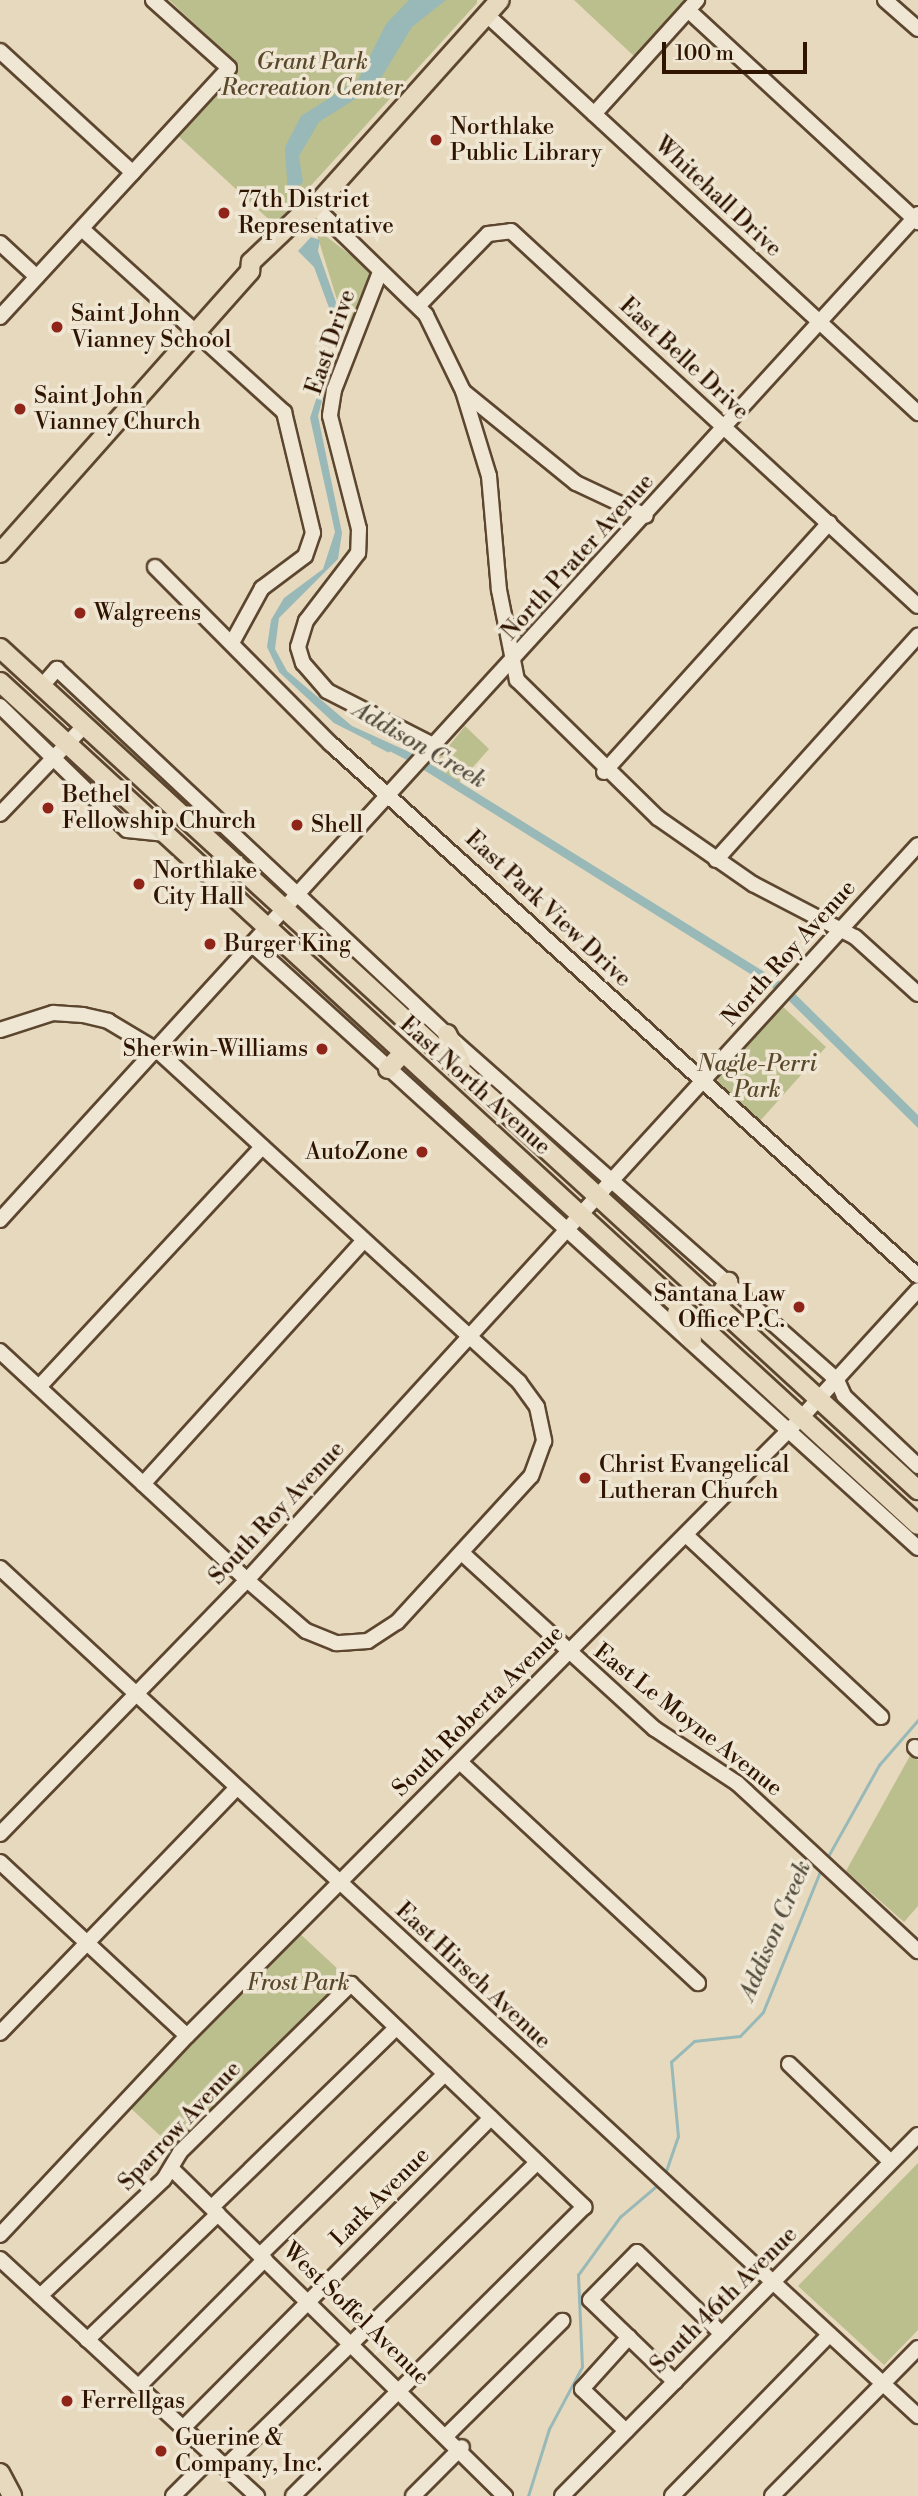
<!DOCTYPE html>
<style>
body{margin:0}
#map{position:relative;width:918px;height:2496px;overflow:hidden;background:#e7d9bd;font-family:"Libre Bodoni",serif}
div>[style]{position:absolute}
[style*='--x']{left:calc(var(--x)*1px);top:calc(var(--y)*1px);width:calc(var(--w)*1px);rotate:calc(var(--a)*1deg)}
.green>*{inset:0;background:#bbbe8d;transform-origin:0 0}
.water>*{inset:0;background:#98b9b8}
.stream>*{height:2.5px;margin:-1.25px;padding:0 1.25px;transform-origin:1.25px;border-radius:1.25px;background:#98b9b8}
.roads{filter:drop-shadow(2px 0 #5d462f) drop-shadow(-2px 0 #5d462f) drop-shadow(0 2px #5d462f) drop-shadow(0 -2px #5d462f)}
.minor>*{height:14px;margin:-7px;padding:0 7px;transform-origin:7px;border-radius:7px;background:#efe6d4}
.major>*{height:18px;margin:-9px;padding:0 9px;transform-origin:9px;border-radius:9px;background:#e7d9bd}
.dots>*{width:19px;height:19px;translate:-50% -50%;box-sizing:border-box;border:4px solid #efe6d4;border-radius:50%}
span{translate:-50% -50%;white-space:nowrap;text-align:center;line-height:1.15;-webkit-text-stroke:7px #efe6d4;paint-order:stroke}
.park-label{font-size:23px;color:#59482a;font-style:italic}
.poi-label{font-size:23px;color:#2f1500}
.left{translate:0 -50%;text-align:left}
.right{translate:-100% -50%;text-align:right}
.street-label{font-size:23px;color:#2f1500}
.water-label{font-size:24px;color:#544e40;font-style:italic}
.scale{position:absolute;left:662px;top:42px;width:145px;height:32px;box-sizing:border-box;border:4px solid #2f1500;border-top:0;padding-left:9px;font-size:21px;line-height:24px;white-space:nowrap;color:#2f1500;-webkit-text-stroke:5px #efe6d4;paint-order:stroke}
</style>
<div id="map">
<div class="green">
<div style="clip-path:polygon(169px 0,477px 0,477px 3px,275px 225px,175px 133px,239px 65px)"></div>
<div style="clip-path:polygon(574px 0,688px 0,636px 58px)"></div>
<div style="clip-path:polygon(315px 228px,373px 272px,353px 329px,345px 326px)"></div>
<div style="clip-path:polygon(465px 726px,489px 749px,458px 784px,433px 766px)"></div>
<div style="clip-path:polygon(781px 1005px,826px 1047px,759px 1122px,719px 1086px,717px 1074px)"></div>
<div style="clip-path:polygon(911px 1754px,918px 1760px,918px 1906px,904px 1922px,846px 1871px)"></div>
<div style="left:297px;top:1931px;width:72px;height:243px;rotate:43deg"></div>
<div style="clip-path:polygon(918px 2163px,918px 2330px,884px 2365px,798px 2286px)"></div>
</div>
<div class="water">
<div style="clip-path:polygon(409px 0,446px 0,412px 27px,376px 86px,319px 122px,299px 156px,303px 182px,288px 197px,285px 147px,301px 116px,358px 80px,386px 24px)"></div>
<div style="clip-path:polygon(311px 237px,320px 240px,318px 251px,343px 322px,318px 416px,342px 533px,338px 559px,279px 618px,275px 649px,287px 671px,352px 726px,416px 755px,787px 986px,918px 1115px,918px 1128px,781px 993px,411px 762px,334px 723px,279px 672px,267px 647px,271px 620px,284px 598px,323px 569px,335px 532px,310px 418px,338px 332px,314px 267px,298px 251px)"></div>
</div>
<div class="stream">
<div style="--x:372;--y:742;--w:18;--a:27"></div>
<div style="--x:826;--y:1860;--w:109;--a:-60.8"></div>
<div style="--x:879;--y:1765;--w:60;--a:-49.1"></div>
<div style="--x:665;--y:2174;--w:39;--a:-71"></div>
<div style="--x:678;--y:2137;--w:75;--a:-95.3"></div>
<div style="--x:671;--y:2062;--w:31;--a:-42"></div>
<div style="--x:694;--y:2041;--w:46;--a:-6.2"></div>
<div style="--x:740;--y:2036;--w:33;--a:-46"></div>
<div style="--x:763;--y:2012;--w:154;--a:-67.9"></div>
<div style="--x:528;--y:2496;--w:70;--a:-72.6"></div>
<div style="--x:549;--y:2429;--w:70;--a:-62"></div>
<div style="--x:582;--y:2367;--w:92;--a:-92.5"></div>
<div style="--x:578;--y:2275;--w:72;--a:-54.1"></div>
<div style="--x:620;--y:2217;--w:52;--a:-40.4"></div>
</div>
<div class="roads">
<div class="minor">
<div style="--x:885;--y:0;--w:44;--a:41.3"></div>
<div style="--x:688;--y:10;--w:313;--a:42.7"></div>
<div style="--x:487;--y:15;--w:587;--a:42.72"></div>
<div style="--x:0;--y:51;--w:180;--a:42.5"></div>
<div style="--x:594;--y:114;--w:154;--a:-47.9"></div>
<div style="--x:312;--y:204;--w:159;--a:44.2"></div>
<div style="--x:426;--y:315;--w:85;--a:64"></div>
<div style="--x:463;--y:391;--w:89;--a:73"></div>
<div style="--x:489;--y:476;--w:114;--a:85"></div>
<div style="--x:499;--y:590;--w:92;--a:78.7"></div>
<div style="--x:517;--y:680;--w:197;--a:44.4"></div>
<div style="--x:658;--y:818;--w:116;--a:34.8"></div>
<div style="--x:753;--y:884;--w:115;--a:27.5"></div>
<div style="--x:855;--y:937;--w:85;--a:42.1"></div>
<div style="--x:82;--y:229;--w:273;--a:42.2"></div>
<div style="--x:284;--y:412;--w:124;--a:76.5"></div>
<div style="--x:313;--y:533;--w:24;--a:109"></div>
<div style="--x:305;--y:556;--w:54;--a:143.3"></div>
<div style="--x:262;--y:588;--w:60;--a:118.7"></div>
<div style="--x:0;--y:243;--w:50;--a:42.6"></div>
<div style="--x:380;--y:272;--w:127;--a:111.3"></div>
<div style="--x:334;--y:390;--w:26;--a:99"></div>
<div style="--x:330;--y:416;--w:117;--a:75.6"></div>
<div style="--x:359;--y:529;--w:24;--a:92"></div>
<div style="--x:358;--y:553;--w:86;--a:127.4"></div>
<div style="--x:306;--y:621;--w:27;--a:107"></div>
<div style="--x:298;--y:647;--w:17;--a:73"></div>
<div style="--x:303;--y:663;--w:37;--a:49"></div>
<div style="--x:327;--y:691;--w:123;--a:27"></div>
<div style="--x:418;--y:306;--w:100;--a:-45.8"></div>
<div style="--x:488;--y:234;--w:23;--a:-7"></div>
<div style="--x:511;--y:231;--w:553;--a:42.66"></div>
<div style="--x:0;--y:317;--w:338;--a:-47.4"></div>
<div style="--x:229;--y:68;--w:102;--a:-138.2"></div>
<div style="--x:464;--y:392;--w:144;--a:39.1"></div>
<div style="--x:576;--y:483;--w:77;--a:25.2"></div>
<div style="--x:155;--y:567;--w:250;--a:45.2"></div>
<div style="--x:331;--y:744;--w:792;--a:42.19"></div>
<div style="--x:42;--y:686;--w:23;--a:-49"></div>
<div style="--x:57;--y:669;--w:547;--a:43.15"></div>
<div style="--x:456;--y:1043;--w:509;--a:41.49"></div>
<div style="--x:837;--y:1380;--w:17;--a:66"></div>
<div style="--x:844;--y:1396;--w:102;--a:43.4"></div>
<div style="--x:0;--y:706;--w:177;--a:44.3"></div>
<div style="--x:127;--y:830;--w:39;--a:6"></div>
<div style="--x:604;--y:772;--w:336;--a:-47.9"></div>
<div style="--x:0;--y:814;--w:123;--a:-46.3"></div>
<div style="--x:716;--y:860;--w:302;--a:-48"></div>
<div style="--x:255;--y:947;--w:895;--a:42.19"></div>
<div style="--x:0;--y:1030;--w:56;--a:-17.8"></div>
<div style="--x:53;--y:1013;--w:30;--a:4"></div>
<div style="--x:83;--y:1015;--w:26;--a:13"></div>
<div style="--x:108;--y:1021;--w:58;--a:31"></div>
<div style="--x:158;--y:1051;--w:490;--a:42.5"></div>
<div style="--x:519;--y:1382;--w:31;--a:54"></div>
<div style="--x:537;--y:1407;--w:35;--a:78"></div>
<div style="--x:544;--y:1441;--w:37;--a:110"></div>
<div style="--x:531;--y:1476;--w:198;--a:132.5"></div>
<div style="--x:397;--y:1622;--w:35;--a:147"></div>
<div style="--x:368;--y:1641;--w:32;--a:176"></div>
<div style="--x:336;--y:1643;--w:32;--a:-158"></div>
<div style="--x:306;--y:1631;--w:78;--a:-139.2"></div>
<div style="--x:247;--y:1580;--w:337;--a:-137.2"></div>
<div style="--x:0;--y:1220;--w:1362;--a:-47.62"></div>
<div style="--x:39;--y:1387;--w:328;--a:-47.1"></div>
<div style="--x:143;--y:1484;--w:328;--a:-47.8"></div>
<div style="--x:686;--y:1535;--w:267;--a:43"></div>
<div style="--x:462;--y:1553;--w:261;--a:42.4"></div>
<div style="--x:655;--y:1729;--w:98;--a:33.4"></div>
<div style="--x:737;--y:1783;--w:247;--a:42.9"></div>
<div style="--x:0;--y:1568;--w:1250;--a:42.73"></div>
<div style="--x:915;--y:1747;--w:4;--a:45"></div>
<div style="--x:460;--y:1762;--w:325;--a:42.9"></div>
<div style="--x:0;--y:1834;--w:354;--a:-45.8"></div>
<div style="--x:247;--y:1580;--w:995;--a:-47.61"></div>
<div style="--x:0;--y:1862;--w:255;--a:42.9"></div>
<div style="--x:0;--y:2033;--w:341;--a:-46"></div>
<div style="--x:789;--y:2064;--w:141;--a:43.9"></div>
<div style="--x:172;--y:2169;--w:467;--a:44.5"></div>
<div style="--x:212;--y:2207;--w:257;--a:-44.2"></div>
<div style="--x:0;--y:2235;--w:273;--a:-46.8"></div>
<div style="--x:187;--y:2036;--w:871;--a:-45.19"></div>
<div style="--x:801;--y:1418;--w:173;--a:-47.6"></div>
<div style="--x:260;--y:2255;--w:259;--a:-44.4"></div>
<div style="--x:0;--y:2259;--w:350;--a:42.7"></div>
<div style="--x:40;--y:2296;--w:170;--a:-43.3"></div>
<div style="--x:164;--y:2179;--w:31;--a:-59"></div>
<div style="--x:180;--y:2152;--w:240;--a:-44.5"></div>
<div style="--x:351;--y:1984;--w:323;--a:43.7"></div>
<div style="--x:584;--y:2207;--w:410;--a:135.2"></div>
<div style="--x:87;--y:2340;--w:182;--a:-43.9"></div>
<div style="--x:675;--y:2382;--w:118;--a:-136"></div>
<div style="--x:590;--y:2300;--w:67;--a:-45.6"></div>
<div style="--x:637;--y:2252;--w:118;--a:44"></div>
<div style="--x:138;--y:2387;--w:180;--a:-45.2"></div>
<div style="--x:183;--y:2428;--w:437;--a:-45.2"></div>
<div style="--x:626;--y:2431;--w:61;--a:-136.3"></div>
<div style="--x:582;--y:2389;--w:70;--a:-47.9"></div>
<div style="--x:448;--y:2434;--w:161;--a:-44.7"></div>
<div style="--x:225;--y:2467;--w:436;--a:-44.3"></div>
<div style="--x:173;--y:2496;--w:57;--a:-45"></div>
<div style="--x:413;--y:2496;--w:69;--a:-45"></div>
<div style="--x:562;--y:2496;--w:507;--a:-45.4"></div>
<div style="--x:672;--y:2496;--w:225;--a:-45.7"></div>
<div style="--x:772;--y:2496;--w:208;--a:-45.4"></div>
</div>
<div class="major">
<div style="--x:306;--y:216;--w:290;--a:-48.1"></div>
<div style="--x:0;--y:553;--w:377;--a:-48.4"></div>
<div style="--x:250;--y:271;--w:9;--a:-84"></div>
<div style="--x:251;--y:262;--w:81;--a:-43.5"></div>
<div style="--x:0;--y:648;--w:1246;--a:42.53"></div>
<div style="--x:0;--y:682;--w:1246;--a:42.56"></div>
<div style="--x:447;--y:1034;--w:32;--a:64"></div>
<div style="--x:388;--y:1069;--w:22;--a:-47"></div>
<div style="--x:715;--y:1304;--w:26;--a:-59"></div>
<div style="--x:677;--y:1313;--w:31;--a:61"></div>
<div style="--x:0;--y:2473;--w:26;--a:62"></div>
</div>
</div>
<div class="dots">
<div style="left:436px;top:140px;background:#8f2418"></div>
<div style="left:224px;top:213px;background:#8f2418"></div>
<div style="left:57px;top:327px;background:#8f2418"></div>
<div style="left:20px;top:409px;background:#8f2418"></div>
<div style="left:80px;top:613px;background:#8f2418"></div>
<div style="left:48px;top:808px;background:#8f2418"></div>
<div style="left:297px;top:825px;background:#8f2418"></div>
<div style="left:139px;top:884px;background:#8f2418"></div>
<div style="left:210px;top:944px;background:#8f2418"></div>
<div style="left:322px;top:1049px;background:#8f2418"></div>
<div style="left:422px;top:1152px;background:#8f2418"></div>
<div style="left:799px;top:1307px;background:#8f2418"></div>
<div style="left:585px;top:1478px;background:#8f2418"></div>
<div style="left:67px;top:2401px;background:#8f2418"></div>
<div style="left:161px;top:2451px;background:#8f2418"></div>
</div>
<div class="park-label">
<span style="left:312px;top:75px">Grant Park<br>Recreation Center</span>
<span style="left:757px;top:1077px">Nagle-Perri<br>Park</span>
<span style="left:298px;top:1983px">Frost Park</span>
</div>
<div class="poi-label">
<span class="left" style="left:450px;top:140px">Northlake<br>Public Library</span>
<span class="left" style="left:238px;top:213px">77th District<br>Representative</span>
<span class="left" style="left:71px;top:327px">Saint John<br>Vianney School</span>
<span class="left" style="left:34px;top:409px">Saint John<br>Vianney Church</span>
<span class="left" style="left:94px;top:613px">Walgreens</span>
<span class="left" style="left:62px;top:808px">Bethel<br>Fellowship Church</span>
<span class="left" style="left:311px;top:825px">Shell</span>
<span class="left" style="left:153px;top:884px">Northlake<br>City Hall</span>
<span class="left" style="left:224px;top:944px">Burger King</span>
<span class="right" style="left:308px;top:1049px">Sherwin-Williams</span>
<span class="right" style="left:408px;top:1152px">AutoZone</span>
<span class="right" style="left:785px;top:1307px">Santana Law<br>Office P.C.</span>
<span class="left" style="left:599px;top:1478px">Christ Evangelical<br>Lutheran Church</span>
<span class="left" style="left:81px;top:2401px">Ferrellgas</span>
<span class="left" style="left:175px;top:2451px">Guerine &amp;<br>Company, Inc.</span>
</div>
<div class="street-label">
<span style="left:718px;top:197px;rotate:43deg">Whitehall Drive</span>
<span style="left:331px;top:342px;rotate:-71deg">East Drive</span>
<span style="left:684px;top:359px;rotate:43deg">East Belle Drive</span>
<span style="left:578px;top:557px;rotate:-48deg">North Prater Avenue</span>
<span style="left:548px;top:909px;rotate:43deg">East Park View Drive</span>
<span style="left:789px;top:953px;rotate:-48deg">North Roy Avenue</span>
<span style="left:475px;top:1086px;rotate:42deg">East North Avenue</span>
<span style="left:277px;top:1513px;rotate:-47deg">South Roy Avenue</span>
<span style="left:478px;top:1711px;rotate:-45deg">South Roberta Avenue</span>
<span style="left:688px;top:1720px;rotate:38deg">East Le Moyne Avenue</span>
<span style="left:473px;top:1976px;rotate:43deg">East Hirsch Avenue</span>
<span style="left:180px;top:2126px;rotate:-47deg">Sparrow Avenue</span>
<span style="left:380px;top:2197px;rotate:-45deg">Lark Avenue</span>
<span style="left:724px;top:2300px;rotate:-45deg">South 46th Avenue</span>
<span style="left:356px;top:2314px;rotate:44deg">West Soffel Avenue</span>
</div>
<div class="water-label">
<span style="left:419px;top:746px;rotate:30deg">Addison Creek</span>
<span style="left:776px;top:1931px;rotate:-67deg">Addison Creek</span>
</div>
<div class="scale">100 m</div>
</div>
